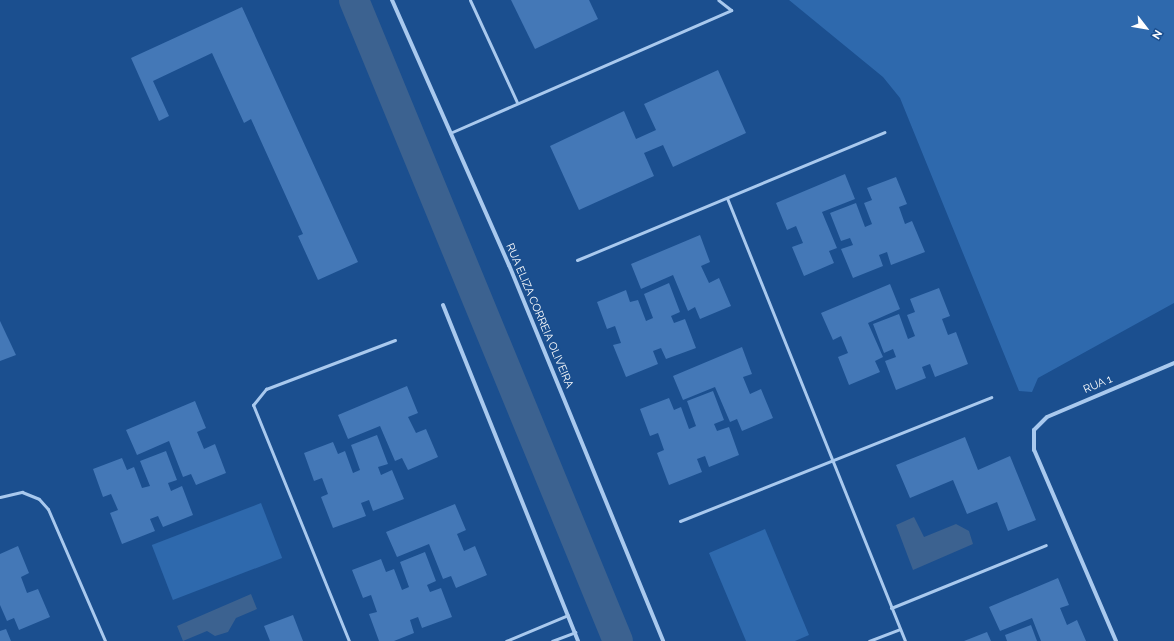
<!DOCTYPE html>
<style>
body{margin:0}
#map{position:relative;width:1174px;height:641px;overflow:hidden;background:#1b4f8f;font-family:Raleway,sans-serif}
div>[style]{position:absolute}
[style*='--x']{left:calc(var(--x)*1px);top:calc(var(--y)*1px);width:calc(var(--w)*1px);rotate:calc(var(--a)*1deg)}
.green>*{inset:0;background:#2e69ad;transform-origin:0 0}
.water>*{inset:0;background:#3c6290}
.canal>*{height:30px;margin:-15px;padding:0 15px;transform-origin:15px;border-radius:15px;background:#3c6290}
.building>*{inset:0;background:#4478b7}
.lane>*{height:3px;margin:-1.5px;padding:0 1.5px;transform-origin:1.5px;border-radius:1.5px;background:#a9c9ee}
.street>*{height:4px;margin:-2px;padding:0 2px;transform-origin:2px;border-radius:2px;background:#a9c9ee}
span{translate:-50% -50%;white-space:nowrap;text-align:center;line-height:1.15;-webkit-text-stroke:3px #1b4f8f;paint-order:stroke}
.street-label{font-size:11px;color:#fff}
.north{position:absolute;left:1126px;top:8px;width:40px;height:40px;-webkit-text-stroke:3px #1b4f8f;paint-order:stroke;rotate:121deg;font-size:11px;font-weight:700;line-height:16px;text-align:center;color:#fff}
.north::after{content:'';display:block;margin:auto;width:14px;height:18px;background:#fff;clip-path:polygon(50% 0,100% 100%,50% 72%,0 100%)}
</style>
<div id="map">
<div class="green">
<div style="clip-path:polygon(789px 0,1174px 0,1174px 303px,1038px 378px,1032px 392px,1019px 391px,900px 98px,883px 77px)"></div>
<div style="left:261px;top:503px;width:59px;height:117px;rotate:69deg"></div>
<div style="clip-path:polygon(765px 529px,809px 635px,795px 641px,746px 641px,709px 553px)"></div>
</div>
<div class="water">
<div style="clip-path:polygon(914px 517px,924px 537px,956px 524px,969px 531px,973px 544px,913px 570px,896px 525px)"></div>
<div style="clip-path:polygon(251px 594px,257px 609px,236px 618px,228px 632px,215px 636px,207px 631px,183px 641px,177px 626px)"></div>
</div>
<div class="canal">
<div style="--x:354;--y:0;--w:693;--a:67.62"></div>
</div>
<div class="building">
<div style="clip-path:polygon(511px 0,589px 0,598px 19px,535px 49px)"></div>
<div style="clip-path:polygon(242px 7px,358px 262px,318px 280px,298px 236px,303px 234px,251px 119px,244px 123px,212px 53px,153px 81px,169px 116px,159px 121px,131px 58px)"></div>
<div style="clip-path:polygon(718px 70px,746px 133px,673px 167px,663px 145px,644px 153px,654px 176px,579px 210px,550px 146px,624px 111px,636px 139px,656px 130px,644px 104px)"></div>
<div style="clip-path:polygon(845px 174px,855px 199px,822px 212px,837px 248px,829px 251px,834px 263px,804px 276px,792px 247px,803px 243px,796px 226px,787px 230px,776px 203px)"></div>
<div style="clip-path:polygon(896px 177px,907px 204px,899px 207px,905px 224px,912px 221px,925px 252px,891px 265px,887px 252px,879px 255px,883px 266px,853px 278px,841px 249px,853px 245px,850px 238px,841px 241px,830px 213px,856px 203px,865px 227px,872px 224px,864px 203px,872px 200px,867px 188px)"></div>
<div style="clip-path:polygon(700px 235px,710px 262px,701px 266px,709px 283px,719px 278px,731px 306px,700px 319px,695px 307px,688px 311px,673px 275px,641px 289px,631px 264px)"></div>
<div style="clip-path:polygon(669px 283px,680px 312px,671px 316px,674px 323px,685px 319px,696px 348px,666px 359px,661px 348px,653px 351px,658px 364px,626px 377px,613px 345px,621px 343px,615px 326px,607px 329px,597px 302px,626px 290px,630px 302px,638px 300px,646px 321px,653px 318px,644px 294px)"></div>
<div style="clip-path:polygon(890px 284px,900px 309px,868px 323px,883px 357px,875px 361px,880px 372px,849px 385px,838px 357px,848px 353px,841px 336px,833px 340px,821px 313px)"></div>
<div style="clip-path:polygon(939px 288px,950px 316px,942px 319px,948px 335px,956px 332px,968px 364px,935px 377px,930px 364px,922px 367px,926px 378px,896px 390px,885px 361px,896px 357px,893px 349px,884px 353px,873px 324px,899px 314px,908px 339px,915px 336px,907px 315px,915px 312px,910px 299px)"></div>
<div style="clip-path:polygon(0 321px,16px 355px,0 361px)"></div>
<div style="clip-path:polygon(742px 347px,752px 374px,743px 377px,750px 394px,761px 389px,773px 418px,742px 431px,737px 419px,730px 422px,715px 387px,683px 400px,673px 376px)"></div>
<div style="clip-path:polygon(407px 386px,418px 413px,408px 417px,416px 433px,426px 429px,438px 457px,408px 470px,402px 458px,395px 461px,380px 426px,348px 439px,338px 415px)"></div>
<div style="clip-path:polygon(713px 391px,724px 420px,714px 424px,717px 431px,729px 427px,739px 455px,709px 467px,705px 456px,697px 459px,702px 472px,669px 485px,657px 453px,664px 450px,658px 433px,650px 436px,640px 409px,669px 398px,674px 410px,681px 407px,689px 429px,696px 426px,687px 401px)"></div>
<div style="clip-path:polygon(195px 401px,206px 428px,197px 432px,204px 449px,215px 444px,226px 473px,196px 485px,191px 474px,183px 477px,169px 441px,137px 455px,126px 430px)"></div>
<div style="clip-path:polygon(377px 435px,388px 464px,378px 467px,381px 475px,392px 470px,404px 499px,373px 511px,369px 500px,361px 503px,366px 516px,333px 528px,321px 497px,328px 494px,322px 478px,314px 481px,304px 453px,333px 442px,338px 454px,345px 451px,353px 473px,360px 470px,351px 445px)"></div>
<div style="clip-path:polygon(965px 437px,978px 470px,1010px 456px,1036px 520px,1008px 531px,997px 502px,967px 514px,953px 480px,910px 498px,896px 465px)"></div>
<div style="clip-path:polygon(166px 451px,177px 480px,168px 483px,171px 491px,182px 486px,193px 515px,163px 527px,158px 516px,150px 519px,155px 531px,122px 544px,110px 513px,118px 510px,111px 494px,103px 497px,93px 469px,122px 458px,127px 470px,134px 467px,142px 488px,150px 486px,140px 461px)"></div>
<div style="clip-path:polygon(455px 504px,466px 530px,457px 534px,464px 551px,475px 546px,487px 575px,456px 588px,451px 576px,443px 579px,429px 544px,397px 557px,386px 532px)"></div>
<div style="clip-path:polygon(18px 546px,29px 573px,21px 577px,27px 593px,38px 589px,50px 617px,19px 630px,14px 618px,7px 621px,0 605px,0 554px)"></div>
<div style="clip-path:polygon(425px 552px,436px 581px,427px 585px,430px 592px,441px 588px,452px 617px,422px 628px,418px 617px,410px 620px,414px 633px,394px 641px,379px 641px,369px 614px,377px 612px,371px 595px,363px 598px,352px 570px,381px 559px,386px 572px,394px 569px,402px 590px,409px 587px,400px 562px)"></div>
<div style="clip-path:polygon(1058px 578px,1069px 605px,1060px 608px,1067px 625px,1077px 620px,1086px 641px,1041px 641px,1032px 618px,1000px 631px,989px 607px)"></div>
<div style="clip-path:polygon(293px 615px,303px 641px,270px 641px,264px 626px)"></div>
<div style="clip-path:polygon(1031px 625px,1037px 641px,1007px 641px,1005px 635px)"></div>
<div style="clip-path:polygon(6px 629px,11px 641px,0 641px,0 631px)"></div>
<div style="clip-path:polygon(987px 632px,991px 641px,964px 641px)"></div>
</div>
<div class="lane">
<div style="--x:470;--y:0;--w:112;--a:65.3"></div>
<div style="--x:450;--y:133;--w:307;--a:-23.6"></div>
<div style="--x:731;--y:10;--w:16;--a:-142"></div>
<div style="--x:727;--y:198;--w:477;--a:68.1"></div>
<div style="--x:577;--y:260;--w:333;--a:-22.6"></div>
<div style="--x:0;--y:497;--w:23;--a:-13"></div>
<div style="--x:22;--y:492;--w:18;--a:22"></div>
<div style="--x:39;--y:499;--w:13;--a:48"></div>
<div style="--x:48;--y:509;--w:144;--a:66.6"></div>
<div style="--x:680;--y:521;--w:335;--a:-21.7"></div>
<div style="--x:891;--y:608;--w:167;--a:-22.1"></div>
<div style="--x:349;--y:641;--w:255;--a:-112.1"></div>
<div style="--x:253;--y:405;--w:21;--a:-51"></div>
<div style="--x:266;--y:389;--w:138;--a:-20.8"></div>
<div style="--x:506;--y:641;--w:67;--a:-22.8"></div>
<div style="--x:552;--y:641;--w:25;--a:-21"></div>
<div style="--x:869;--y:641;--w:33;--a:-21"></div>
</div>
<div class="street">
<div style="--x:392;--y:0;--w:290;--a:66.2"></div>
<div style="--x:509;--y:265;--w:406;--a:67.7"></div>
<div style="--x:443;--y:305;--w:362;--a:68.1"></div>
<div style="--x:1116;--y:641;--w:208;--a:-113.2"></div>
<div style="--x:1034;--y:450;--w:20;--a:-90"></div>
<div style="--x:1034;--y:430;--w:18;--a:-45"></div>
<div style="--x:1047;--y:417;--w:138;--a:-23"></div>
</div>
<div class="street-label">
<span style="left:539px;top:316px;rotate:67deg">RUA ELIZA CORREIA OLIVEIRA</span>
<span style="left:1098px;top:385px;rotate:-23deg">RUA 1</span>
</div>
<div class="north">N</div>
</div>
